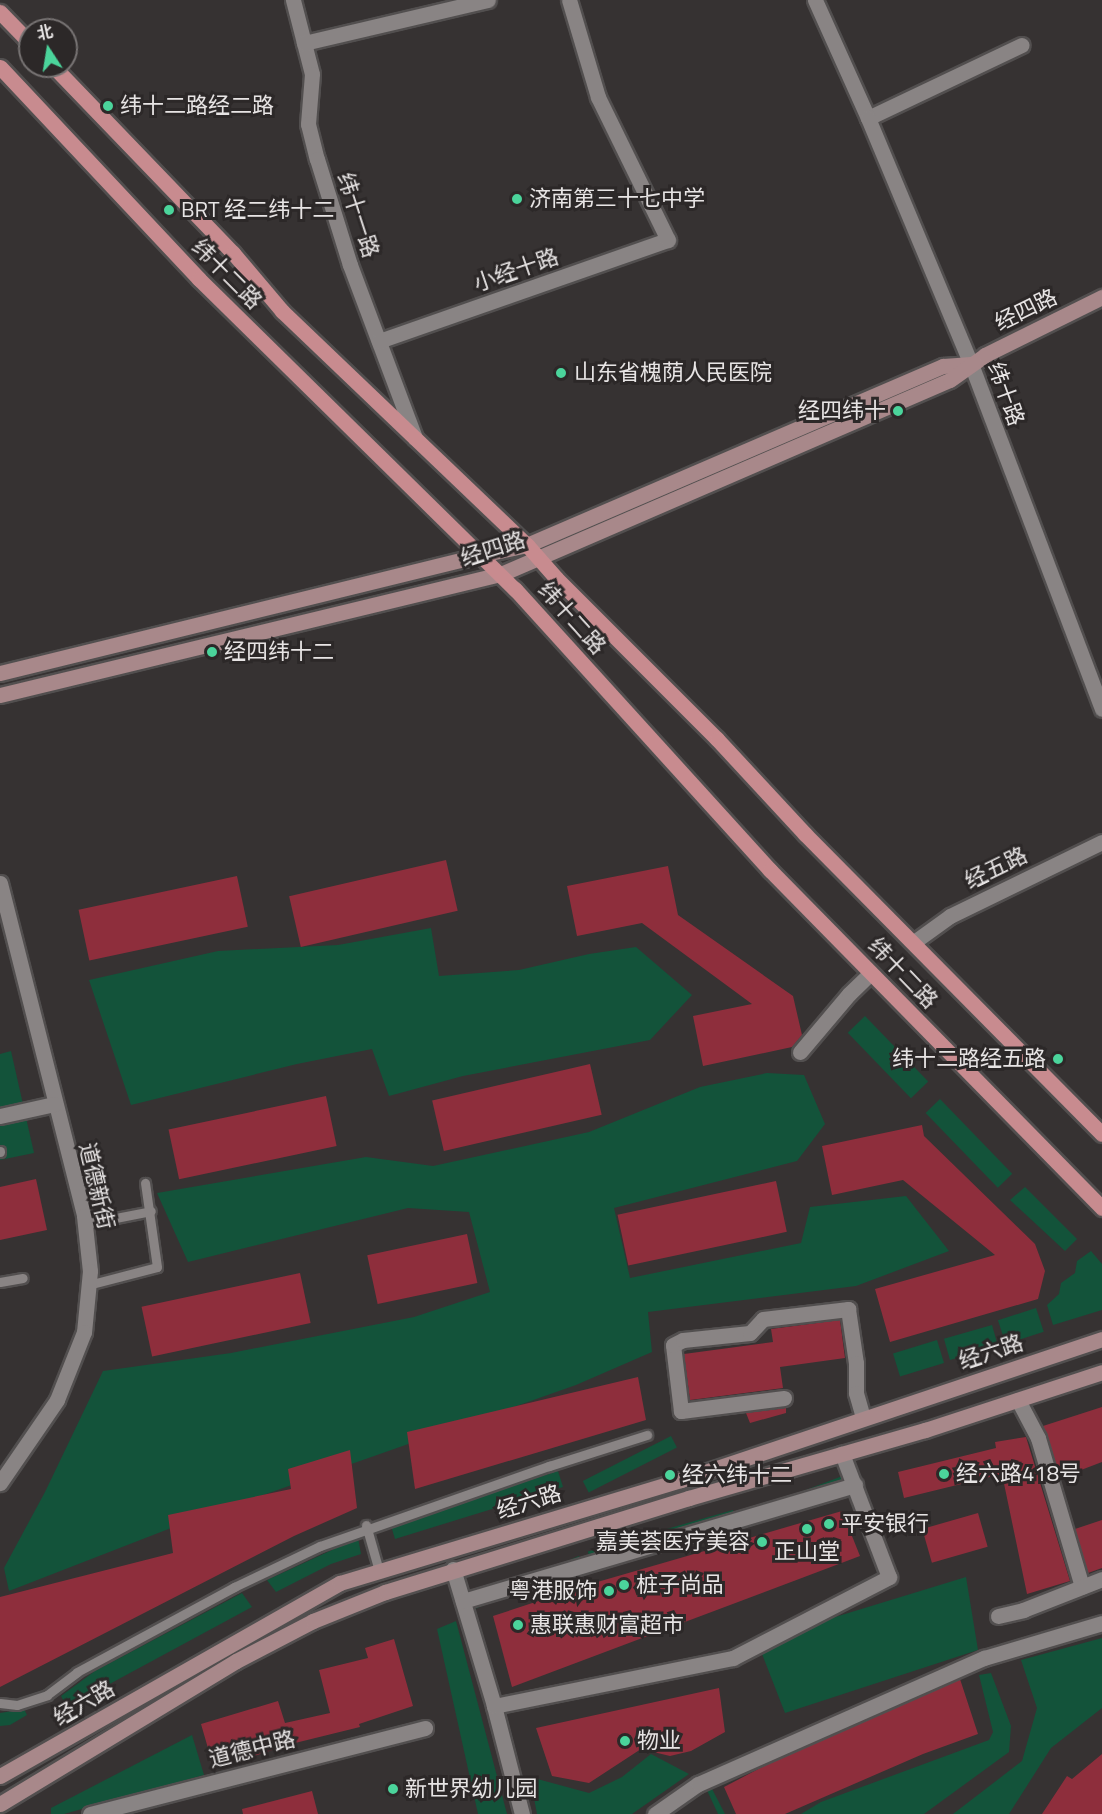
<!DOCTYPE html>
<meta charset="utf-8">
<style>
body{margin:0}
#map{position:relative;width:1102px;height:1814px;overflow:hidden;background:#363232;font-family:"Titillium Web","Noto Sans SC",sans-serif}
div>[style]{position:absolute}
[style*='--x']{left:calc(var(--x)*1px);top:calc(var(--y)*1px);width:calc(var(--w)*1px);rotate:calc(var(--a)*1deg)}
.green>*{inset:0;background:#13533a;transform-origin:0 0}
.building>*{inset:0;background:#8e2e3c;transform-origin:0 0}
.roads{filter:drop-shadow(2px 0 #524f4f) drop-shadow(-2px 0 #524f4f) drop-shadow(0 2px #524f4f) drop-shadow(0 -2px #524f4f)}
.service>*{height:9px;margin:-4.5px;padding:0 4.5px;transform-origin:4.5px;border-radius:4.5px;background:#898484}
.minor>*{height:15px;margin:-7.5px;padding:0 7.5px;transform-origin:7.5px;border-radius:7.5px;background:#898484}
.tertiary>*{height:15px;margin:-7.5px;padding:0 7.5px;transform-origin:7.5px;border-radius:7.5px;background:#898484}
.secondary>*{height:15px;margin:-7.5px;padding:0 7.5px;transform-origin:7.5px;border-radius:7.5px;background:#a8888a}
.primary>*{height:15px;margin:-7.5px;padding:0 7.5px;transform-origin:7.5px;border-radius:7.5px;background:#c88b8f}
.dots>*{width:16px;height:16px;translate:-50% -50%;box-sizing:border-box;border:3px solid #2c2828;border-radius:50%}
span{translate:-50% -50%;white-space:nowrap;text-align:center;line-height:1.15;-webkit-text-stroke:6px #2c2828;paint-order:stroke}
.poi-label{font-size:22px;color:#e7e4e4}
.left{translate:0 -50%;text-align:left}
.right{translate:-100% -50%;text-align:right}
.street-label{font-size:22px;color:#e7e4e4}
.north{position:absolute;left:18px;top:18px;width:60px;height:60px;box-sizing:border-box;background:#2c2828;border:2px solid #777373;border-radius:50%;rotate:348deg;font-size:16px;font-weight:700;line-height:24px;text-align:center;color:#e7e4e4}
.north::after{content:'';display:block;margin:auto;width:21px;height:27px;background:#4bd49b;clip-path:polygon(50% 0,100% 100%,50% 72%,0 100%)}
</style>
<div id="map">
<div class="green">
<div style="clip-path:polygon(431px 928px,439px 976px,519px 970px,589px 954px,636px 947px,692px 995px,650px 1040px,463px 1076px,389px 1096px,372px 1049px,297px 1064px,131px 1105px,89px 980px,218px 951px,338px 945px)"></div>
<div style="left:865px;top:1016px;width:91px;height:24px;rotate:46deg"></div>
<div style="clip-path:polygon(11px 1051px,34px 1153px,0 1160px,0 1054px)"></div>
<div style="clip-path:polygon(767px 1073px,804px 1075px,825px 1124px,797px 1161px,614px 1208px,630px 1278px,801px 1243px,810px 1207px,906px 1196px,949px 1251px,856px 1286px,648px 1312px,652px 1352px,576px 1385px,184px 1523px,9px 1591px,4px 1568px,45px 1492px,103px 1371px,231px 1353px,414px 1317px,490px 1292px,469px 1212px,408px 1208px,188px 1262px,157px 1193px,366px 1157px,433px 1166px,589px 1132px,700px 1087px)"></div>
<div style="left:940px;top:1099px;width:104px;height:20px;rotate:46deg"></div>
<div style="clip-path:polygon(1025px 1187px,1077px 1239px,1065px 1251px,1010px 1200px)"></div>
<div style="clip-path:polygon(1091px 1251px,1102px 1264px,1102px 1310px,1053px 1325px,1047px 1305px,1059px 1294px,1061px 1283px,1075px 1273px,1077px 1261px)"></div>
<div style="left:1036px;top:1308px;width:25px;height:40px;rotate:72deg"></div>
<div style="left:992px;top:1325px;width:22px;height:50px;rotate:74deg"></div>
<div style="left:937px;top:1340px;width:24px;height:46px;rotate:73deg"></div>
<div style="left:671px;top:1436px;width:13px;height:99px;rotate:63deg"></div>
<div style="clip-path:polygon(558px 1471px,563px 1487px,395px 1539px,391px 1526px)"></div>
<div style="left:845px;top:1475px;width:9px;height:108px;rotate:69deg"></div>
<div style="left:733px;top:1510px;width:7px;height:151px;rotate:74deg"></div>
<div style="clip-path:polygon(358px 1538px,361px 1554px,331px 1564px,276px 1592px,267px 1580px)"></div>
<div style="left:579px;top:1556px;width:8px;height:116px;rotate:67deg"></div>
<div style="clip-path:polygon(966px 1577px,978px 1650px,785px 1713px,762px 1654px,832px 1618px)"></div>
<div style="clip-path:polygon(242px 1593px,252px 1607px,67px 1707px,61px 1696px,95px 1671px)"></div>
<div style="clip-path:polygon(456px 1621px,507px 1814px,478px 1814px,437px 1629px)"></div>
<div style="clip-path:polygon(1102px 1638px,1102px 1708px,1051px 1748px,1009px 1814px,953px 1814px,1022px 1761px,1037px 1708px,1021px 1660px)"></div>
<div style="clip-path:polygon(991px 1673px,1011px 1726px,1009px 1752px,924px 1814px,801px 1814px,821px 1802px,989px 1740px,993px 1732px,979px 1675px)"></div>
<div style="clip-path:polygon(24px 1709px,27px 1715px,10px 1725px,0 1726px,0 1713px)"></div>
<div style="clip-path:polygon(192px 1735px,204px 1775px,64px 1814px,51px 1814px,51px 1808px)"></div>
<div style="clip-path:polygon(651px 1754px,689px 1774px,632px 1814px,537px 1814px,530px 1777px,589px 1793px,622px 1777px)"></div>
<div style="clip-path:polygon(710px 1785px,725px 1814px,718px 1814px,705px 1786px)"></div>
</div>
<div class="building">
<div style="left:446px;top:860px;width:52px;height:161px;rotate:77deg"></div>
<div style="clip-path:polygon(668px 866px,678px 915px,793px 996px,802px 1035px,792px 1047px,703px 1066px,693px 1016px,752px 1004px,642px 923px,577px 936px,567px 886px)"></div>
<div style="left:237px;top:876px;width:52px;height:162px;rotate:78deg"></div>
<div style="left:590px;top:1064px;width:52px;height:162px;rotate:77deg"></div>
<div style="left:326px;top:1096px;width:51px;height:161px;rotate:78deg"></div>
<div style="clip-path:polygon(922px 1125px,924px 1136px,1035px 1244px,1045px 1271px,1038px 1299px,890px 1342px,875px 1289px,995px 1255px,903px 1180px,832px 1195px,822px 1146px)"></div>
<div style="clip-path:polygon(36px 1179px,47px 1230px,0 1240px,0 1187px)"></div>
<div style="left:776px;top:1181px;width:52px;height:162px;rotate:78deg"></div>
<div style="left:467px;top:1234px;width:50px;height:102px;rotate:78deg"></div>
<div style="left:300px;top:1273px;width:51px;height:162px;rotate:78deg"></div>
<div style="clip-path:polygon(840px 1320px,845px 1358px,780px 1367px,783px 1388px,690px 1400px,684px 1354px,773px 1342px,771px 1329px)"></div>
<div style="clip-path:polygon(638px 1377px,646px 1420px,415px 1489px,407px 1432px)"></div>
<div style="clip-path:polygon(1102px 1407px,1102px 1462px,1060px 1478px,1043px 1426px)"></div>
<div style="clip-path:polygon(786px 1408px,786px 1413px,750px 1423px,746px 1413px)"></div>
<div style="clip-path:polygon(1026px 1437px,1070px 1581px,1027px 1594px,1002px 1474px,904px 1498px,898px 1472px,996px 1448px,995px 1442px)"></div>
<div style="clip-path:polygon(350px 1450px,357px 1508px,294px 1536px,0 1687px,0 1597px,173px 1553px,168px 1515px,291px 1489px,288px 1469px)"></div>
<div style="clip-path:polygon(842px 1511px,860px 1556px,512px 1687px,493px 1616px,587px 1585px)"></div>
<div style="left:978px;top:1513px;width:35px;height:58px;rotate:74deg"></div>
<div style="clip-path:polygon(1102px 1520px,1102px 1568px,1088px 1573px,1075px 1529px)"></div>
<div style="clip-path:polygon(394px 1639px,413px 1706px,359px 1724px,360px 1727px,291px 1744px,214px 1769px,201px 1724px,278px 1701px,285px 1723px,330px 1713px,319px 1670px,368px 1658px,365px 1648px)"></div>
<div style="clip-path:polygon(960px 1679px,978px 1734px,923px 1754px,785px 1814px,736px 1814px,724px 1787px,768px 1764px)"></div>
<div style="clip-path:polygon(719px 1688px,725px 1732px,691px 1751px,670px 1756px,641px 1749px,589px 1783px,552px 1776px,536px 1728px)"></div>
<div style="clip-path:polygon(1102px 1754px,1102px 1814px,1042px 1814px,1067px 1776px,1072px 1779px)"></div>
<div style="clip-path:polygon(312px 1791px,318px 1814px,243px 1814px,242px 1809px)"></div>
</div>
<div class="roads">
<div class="service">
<div style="--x:0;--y:1151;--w:1;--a:90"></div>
<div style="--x:85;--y:1224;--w:67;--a:-11.1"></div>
<div style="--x:0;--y:1282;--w:23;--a:-10"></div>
<div style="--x:88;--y:1285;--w:71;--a:-14.6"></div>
<div style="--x:157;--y:1267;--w:85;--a:-98.1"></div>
<div style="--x:366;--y:1525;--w:48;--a:74.2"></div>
<div style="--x:0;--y:1703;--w:17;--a:7"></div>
<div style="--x:17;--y:1705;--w:32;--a:-18"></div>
<div style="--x:47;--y:1695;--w:38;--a:-37"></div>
<div style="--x:77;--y:1672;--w:179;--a:-28.4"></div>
<div style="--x:234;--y:1587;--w:95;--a:-25.5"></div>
<div style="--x:320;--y:1546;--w:243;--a:-19.3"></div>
<div style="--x:549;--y:1466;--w:103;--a:-17.6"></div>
</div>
<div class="minor">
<div style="--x:293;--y:0;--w:76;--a:75.6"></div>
<div style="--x:312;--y:74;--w:50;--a:94.6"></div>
<div style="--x:308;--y:124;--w:36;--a:76"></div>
<div style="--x:317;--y:159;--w:111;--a:72.7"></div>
<div style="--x:350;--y:265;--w:185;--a:69.4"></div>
<div style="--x:304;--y:43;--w:189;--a:-13.2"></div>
<div style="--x:868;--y:118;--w:170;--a:-25.4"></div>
<div style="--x:379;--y:341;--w:306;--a:-19.3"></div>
<div style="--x:668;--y:240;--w:159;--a:-116.1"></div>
<div style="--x:598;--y:97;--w:101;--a:-106.6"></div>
<div style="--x:0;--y:883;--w:343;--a:75.8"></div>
<div style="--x:84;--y:1216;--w:55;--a:83.8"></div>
<div style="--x:90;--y:1271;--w:61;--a:95.6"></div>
<div style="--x:84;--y:1332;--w:73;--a:111.7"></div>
<div style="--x:57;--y:1400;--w:101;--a:124.5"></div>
<div style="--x:800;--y:1052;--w:76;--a:-49.8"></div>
<div style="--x:849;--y:994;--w:30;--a:-44"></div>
<div style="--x:0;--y:1116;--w:55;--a:-12.5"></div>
<div style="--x:784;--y:1398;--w:104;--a:172.8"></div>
<div style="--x:681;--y:1411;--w:66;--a:-96.9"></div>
<div style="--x:673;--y:1345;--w:11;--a:-27"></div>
<div style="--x:683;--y:1340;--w:67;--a:-6"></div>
<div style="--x:750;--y:1333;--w:19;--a:-47"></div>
<div style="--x:763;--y:1319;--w:86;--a:-6.7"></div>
<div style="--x:848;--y:1309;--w:55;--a:81.6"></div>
<div style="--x:856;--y:1363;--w:30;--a:90"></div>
<div style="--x:856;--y:1393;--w:26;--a:74"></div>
<div style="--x:1018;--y:1400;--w:43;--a:62.2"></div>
<div style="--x:1038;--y:1438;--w:155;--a:73.5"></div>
<div style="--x:453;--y:1569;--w:143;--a:73.3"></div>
<div style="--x:494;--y:1706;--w:112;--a:75.5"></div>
<div style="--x:463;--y:1601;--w:409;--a:-16.5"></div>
<div style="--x:998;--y:1616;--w:26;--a:-13"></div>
<div style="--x:1023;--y:1610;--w:85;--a:-21.4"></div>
<div style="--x:494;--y:1706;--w:244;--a:-11.4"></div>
<div style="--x:733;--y:1658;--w:176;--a:-27.4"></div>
<div style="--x:889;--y:1577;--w:132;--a:-110.9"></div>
<div style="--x:90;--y:1814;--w:346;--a:-14.4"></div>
<div style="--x:655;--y:1814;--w:52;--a:-34.9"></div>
<div style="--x:698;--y:1784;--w:313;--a:-23.8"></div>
<div style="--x:984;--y:1658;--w:123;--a:-16.5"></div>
</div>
<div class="tertiary">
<div style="--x:815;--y:0;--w:129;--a:65.8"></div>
<div style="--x:868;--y:118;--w:267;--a:67.3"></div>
<div style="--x:971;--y:364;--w:369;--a:69.2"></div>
<div style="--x:914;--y:942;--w:44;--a:-35.8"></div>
<div style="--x:950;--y:916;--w:169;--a:-26"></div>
</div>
<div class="secondary">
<div style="--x:0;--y:673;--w:494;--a:-13.8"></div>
<div style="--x:480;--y:555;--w:48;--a:-12"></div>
<div style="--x:527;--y:545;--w:453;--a:-23.3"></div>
<div style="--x:943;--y:366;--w:28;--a:-4"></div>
<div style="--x:0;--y:695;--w:515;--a:-13.58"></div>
<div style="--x:501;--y:574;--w:489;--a:-23.4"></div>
<div style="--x:950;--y:380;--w:43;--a:-35.5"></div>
<div style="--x:985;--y:355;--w:131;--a:-26.4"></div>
<div style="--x:0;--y:1776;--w:391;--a:-29.6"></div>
<div style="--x:340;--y:1583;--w:356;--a:-16.8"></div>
<div style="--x:681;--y:1480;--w:444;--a:-18.5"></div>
<div style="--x:0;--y:1804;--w:276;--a:-31.2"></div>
<div style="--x:236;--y:1661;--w:87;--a:-27.5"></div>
<div style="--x:313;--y:1621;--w:78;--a:-21.9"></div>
<div style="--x:385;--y:1592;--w:318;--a:-17.2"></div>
<div style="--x:689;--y:1498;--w:246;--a:-16.1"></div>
<div style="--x:925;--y:1430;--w:186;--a:-18.1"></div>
</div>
<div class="primary">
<div style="--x:0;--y:12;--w:43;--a:45.9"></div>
<div style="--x:53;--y:66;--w:260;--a:46.1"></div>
<div style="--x:233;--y:253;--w:76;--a:49.8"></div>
<div style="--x:282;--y:311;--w:339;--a:43.7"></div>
<div style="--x:527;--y:545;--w:44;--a:48.7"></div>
<div style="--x:556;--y:578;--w:228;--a:45"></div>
<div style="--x:717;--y:739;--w:129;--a:47.2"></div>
<div style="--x:805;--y:834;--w:422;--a:45.3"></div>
<div style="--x:0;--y:67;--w:291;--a:46.8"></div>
<div style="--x:199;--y:279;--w:443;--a:44.5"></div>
<div style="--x:515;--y:589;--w:379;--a:47.8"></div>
<div style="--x:770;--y:870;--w:474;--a:45.5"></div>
</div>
</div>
<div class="dots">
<div style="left:108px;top:106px;background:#4bd49b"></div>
<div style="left:517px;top:199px;background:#4bd49b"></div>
<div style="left:169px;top:210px;background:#4bd49b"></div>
<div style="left:561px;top:373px;background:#4bd49b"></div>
<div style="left:898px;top:411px;background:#4bd49b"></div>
<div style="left:212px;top:652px;background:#4bd49b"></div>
<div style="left:1058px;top:1059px;background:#4bd49b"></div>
<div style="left:944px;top:1474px;background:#4bd49b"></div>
<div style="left:670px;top:1475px;background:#4bd49b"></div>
<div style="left:829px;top:1524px;background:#4bd49b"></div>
<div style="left:807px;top:1529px;background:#4bd49b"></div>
<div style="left:762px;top:1542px;background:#4bd49b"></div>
<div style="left:624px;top:1585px;background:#4bd49b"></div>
<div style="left:609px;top:1591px;background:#4bd49b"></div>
<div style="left:518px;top:1625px;background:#4bd49b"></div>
<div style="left:625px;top:1741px;background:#4bd49b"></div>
<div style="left:393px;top:1789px;background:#4bd49b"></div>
</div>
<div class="poi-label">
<span class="left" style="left:120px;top:106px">纬十二路经二路</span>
<span class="left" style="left:529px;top:199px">济南第三十七中学</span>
<span class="left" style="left:181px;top:210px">BRT 经二纬十二</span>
<span class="left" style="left:574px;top:373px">山东省槐荫人民医院</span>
<span class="right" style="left:886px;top:411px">经四纬十</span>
<span class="left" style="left:224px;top:652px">经四纬十二</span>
<span class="right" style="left:1046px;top:1059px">纬十二路经五路</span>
<span class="left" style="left:956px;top:1474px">经六路418号</span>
<span class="left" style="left:682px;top:1475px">经六纬十二</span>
<span class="left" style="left:841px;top:1524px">平安银行</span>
<span class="right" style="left:750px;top:1542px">嘉美荟医疗美容</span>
<span style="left:807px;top:1552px">正山堂</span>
<span class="left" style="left:636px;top:1585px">桩子尚品</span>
<span class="right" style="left:597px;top:1591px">粤港服饰</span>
<span class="left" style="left:530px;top:1625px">惠联惠财富超市</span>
<span class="left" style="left:637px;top:1741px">物业</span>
<span class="left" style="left:405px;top:1789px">新世界幼儿园</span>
</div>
<div class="street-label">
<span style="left:358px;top:215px;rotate:72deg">纬十一路</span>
<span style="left:516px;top:270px;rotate:-19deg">小经十路</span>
<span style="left:227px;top:274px;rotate:45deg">纬十二路</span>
<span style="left:1026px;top:310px;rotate:-26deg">经四路</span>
<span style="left:1006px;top:394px;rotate:70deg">纬十路</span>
<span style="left:493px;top:549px;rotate:-18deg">经四路</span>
<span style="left:572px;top:618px;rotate:48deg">纬十二路</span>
<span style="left:996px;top:868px;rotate:-26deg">经五路</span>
<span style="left:903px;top:973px;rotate:46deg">纬十二路</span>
<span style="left:97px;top:1186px;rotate:77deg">道德新街</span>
<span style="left:991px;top:1352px;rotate:-18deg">经六路</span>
<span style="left:529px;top:1502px;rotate:-17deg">经六路</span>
<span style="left:84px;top:1703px;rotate:-30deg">经六路</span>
<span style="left:252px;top:1749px;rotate:-14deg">道德中路</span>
</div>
<div class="north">北</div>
</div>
